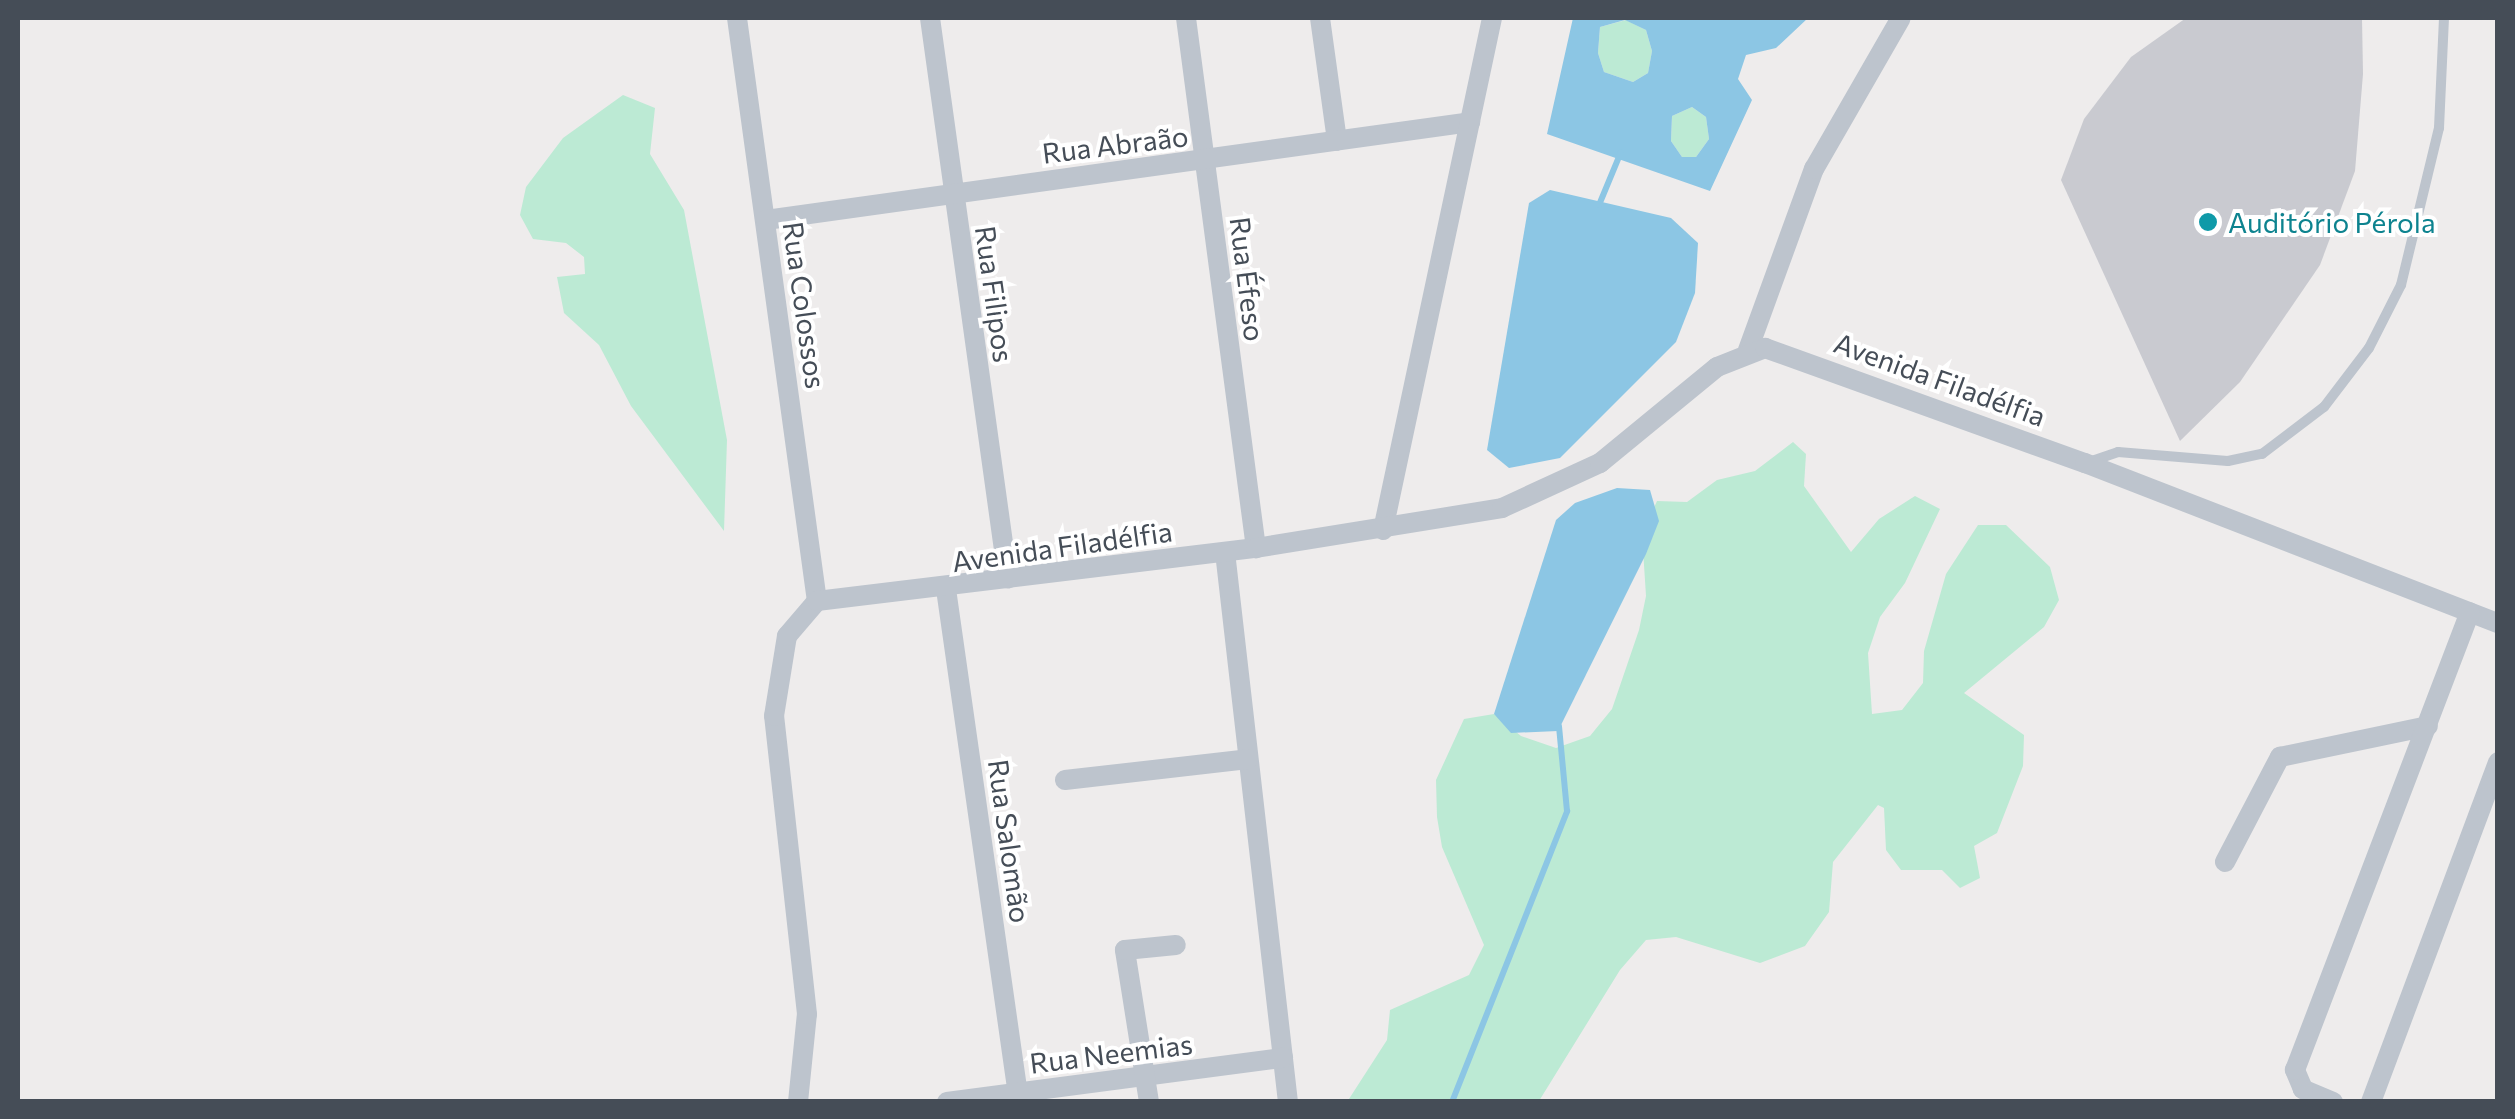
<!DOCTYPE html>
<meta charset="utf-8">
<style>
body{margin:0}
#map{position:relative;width:2515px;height:1119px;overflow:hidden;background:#eeecec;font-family:Commissioner,sans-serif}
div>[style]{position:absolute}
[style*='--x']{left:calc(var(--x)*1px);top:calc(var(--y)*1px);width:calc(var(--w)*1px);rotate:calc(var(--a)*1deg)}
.green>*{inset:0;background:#bcead4}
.water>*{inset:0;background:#8cc6e4}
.stream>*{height:6px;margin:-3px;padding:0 3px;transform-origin:3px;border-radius:3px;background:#8cc6e4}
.building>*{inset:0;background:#c9cad0}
.service>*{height:10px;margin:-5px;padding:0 5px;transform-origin:5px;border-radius:5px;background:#bdc4cd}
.minor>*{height:20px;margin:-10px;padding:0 10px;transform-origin:10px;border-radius:10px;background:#bdc4cd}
.dots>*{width:28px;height:28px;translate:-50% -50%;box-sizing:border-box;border:5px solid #fff;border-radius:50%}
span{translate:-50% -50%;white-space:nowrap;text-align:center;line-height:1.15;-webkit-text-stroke:8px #fff;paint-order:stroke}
.street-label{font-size:28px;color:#454d57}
.culture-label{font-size:28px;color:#0d838f}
.left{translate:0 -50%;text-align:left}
.frame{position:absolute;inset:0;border:20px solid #454d57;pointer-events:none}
</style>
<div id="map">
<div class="green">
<div style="clip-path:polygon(1626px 20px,1646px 30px,1652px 51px,1648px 73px,1633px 82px,1604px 72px,1598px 53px,1600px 27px)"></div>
<div style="clip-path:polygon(623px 95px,655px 108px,650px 154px,684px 210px,727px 440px,724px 531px,631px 406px,599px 345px,564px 313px,557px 277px,585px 274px,584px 257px,566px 243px,533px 239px,520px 215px,526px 187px,563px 138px)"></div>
<div style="clip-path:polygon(1692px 107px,1706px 117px,1709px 139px,1696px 157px,1682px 157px,1671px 141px,1672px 116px)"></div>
<div style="clip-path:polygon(1793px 442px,1806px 454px,1804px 486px,1851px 552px,1879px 519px,1915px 496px,1940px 509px,1905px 583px,1880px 617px,1868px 653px,1872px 714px,1902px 710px,1923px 683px,1924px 651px,1946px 574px,1978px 525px,2006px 525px,2050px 567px,2059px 600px,2044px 627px,1964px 693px,2024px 735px,2023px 766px,1997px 833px,1974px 846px,1980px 878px,1960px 888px,1942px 870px,1901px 870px,1886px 850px,1884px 808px,1878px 805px,1833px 862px,1829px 912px,1805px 946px,1760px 963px,1676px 937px,1646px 940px,1620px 970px,1539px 1101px,1347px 1102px,1387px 1040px,1390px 1010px,1469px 975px,1484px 945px,1442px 847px,1437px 817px,1436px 780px,1464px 719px,1494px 714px,1521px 736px,1556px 748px,1590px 736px,1612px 709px,1639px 630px,1646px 596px,1642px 534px,1657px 501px,1687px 502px,1717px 480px,1755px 471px)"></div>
</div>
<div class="water">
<div style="clip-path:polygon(evenodd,1573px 18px,1808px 18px,1776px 48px,1746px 55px,1738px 79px,1752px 100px,1710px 191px,1547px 134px,1573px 18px,1625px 20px,1646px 30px,1652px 51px,1648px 73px,1633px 82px,1604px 72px,1598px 53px,1600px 27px,1625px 20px,1573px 18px,1692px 107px,1706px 117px,1709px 139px,1696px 157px,1682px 157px,1671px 141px,1672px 116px,1692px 107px)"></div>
<div style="clip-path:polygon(1550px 190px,1671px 218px,1698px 243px,1695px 293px,1676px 342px,1560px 458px,1509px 468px,1487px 450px,1529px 203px)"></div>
<div style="clip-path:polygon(1617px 488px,1650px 490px,1659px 521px,1646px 554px,1558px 731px,1511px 733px,1494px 714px,1556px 520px,1575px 503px)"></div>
</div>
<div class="stream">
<div style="--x:1599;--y:205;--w:57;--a:-67.5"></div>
<div style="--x:1452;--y:1102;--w:313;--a:-68.4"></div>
<div style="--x:1567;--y:811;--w:85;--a:-95.4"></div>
</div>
<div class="building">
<div style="clip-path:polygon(2186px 18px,2362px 18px,2363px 74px,2355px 171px,2320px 265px,2240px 382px,2180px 441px,2061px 180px,2084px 119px,2131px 57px)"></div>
</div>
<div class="service">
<div style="--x:2086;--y:463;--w:34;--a:-19"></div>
<div style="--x:2118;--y:452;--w:110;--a:4.7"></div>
<div style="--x:2228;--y:461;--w:35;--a:-12"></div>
<div style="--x:2262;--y:454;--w:78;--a:-37.2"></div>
<div style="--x:2324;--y:407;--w:74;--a:-52.7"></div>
<div style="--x:2369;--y:348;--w:71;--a:-63.1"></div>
<div style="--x:2401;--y:285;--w:162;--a:-76.4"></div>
<div style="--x:2439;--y:128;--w:110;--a:-87.4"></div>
</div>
<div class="minor">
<div style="--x:737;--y:18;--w:588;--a:82.19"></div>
<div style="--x:930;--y:18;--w:566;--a:82.08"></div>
<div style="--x:1186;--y:18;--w:535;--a:82.48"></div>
<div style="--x:1320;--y:18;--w:124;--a:82.1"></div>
<div style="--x:766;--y:220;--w:711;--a:-7.92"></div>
<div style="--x:1748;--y:350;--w:193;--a:-70"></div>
<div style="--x:1814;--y:169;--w:174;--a:-60.1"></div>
<div style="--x:1383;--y:530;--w:523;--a:-77.98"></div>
<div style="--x:1225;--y:552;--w:554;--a:83.47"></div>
<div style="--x:946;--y:589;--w:518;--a:81.9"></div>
<div style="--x:1065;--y:780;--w:184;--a:-6.5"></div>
<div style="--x:2225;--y:862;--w:119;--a:-62.4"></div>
<div style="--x:2280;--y:757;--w:151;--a:-11.8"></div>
<div style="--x:798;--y:1102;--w:88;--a:-84.2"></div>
<div style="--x:807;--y:1014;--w:300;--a:-96.3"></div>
<div style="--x:774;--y:716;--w:81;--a:-80.8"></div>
<div style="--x:787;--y:636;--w:46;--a:-49.4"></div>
<div style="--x:817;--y:601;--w:442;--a:-6.9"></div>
<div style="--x:1256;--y:548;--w:249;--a:-9.2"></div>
<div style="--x:1502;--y:508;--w:108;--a:-24.7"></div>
<div style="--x:1600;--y:463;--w:151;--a:-39.4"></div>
<div style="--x:1717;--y:367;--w:52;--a:-21.6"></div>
<div style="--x:1765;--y:348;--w:340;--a:19.8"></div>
<div style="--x:2085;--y:463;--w:443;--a:21.2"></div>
<div style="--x:947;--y:1102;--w:339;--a:-7.5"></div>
<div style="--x:1149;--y:1102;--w:154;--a:-99"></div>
<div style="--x:1125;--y:950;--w:51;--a:-5.6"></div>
<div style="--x:2333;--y:1102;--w:33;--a:-157"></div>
<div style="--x:2303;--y:1089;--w:21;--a:-113"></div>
<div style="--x:2295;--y:1070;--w:490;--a:-69.1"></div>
<div style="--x:2371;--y:1102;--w:363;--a:-69.5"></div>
</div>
<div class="dots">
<div style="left:2208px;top:222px;background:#0f9aa8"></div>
</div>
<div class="street-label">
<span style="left:1115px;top:144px;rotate:-7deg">Rua Abraão</span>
<span style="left:1248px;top:279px;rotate:83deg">Rua Éfeso</span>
<span style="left:995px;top:294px;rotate:82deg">Rua Filipos</span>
<span style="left:805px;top:305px;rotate:82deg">Rua Colossos</span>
<span style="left:1940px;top:379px;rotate:20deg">Avenida Filadélfia</span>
<span style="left:1062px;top:546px;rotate:-8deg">Avenida Filadélfia</span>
<span style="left:1010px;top:841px;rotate:82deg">Rua Salomão</span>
<span style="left:1111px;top:1053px;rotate:-7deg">Rua Neemias</span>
</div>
<div class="culture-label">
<span class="left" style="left:2228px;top:222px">Auditório Pérola</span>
</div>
<div class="frame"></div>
</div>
